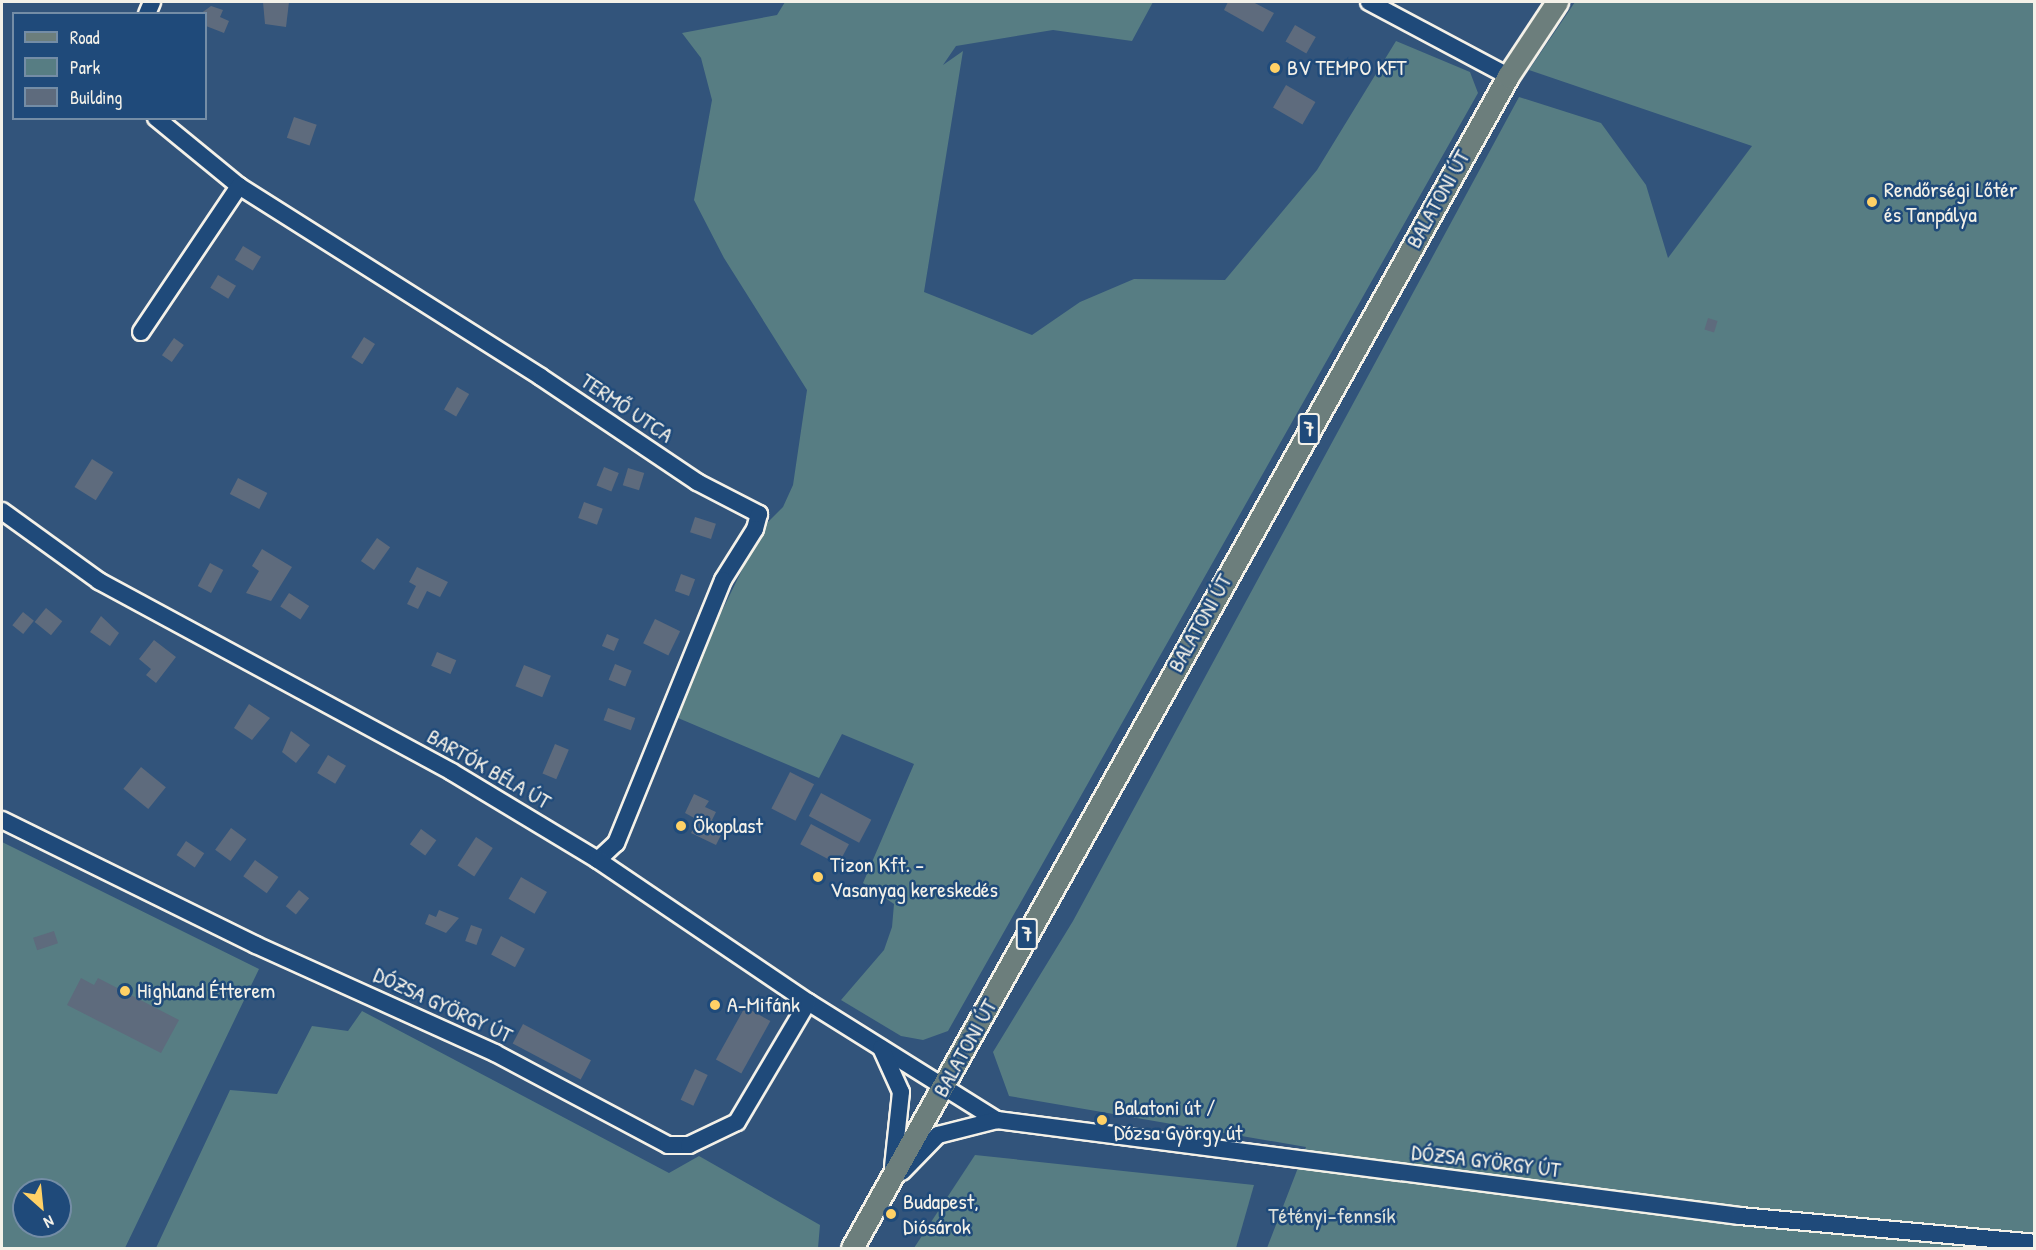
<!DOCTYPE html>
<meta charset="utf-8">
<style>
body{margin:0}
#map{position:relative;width:2036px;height:1250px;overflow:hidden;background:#32547b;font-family:"Patrick Hand",sans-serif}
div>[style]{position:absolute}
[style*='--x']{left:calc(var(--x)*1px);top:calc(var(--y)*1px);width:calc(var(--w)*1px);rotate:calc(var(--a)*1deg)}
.green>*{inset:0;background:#577d83}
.building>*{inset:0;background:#5e6b7d;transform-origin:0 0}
.roads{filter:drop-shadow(2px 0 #f4f1e8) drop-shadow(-2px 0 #f4f1e8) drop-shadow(0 2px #f4f1e8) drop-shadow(0 -2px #f4f1e8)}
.minor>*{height:16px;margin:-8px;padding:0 8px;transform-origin:8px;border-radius:8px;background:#1f4a7a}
.major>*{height:21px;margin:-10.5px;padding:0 10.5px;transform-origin:10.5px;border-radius:10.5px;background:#6c7e7c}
.dots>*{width:16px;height:16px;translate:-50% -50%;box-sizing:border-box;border:3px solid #1f4a7a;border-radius:50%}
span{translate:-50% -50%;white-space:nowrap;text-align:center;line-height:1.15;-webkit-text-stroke:5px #1f4a7a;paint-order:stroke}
.shield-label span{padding:2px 4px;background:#1f4a7a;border:2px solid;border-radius:4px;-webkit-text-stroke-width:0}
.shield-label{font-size:21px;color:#f4f1e8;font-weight:700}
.poi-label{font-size:22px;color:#f4f1e8}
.left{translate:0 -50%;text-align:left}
.street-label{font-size:22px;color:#f4f1e8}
.park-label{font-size:22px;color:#dce0d9}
.frame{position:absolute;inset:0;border:3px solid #f4f1e8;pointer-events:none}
.legend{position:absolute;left:12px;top:12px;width:195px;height:108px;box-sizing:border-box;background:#1f4a7a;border:2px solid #748da6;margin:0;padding:8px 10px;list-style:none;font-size:18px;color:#f4f1e8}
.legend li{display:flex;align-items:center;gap:12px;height:30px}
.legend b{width:30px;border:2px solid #748da6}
.north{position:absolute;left:12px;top:1178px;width:60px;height:60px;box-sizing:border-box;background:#1f4a7a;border:2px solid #748da6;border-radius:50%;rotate:153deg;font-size:16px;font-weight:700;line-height:24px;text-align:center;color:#f4f1e8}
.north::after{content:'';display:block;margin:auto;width:21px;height:27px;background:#ffd166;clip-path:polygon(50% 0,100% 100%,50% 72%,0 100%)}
</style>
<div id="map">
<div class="green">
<div style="clip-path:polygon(785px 2px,1153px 2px,1132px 41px,1053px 30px,956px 46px,943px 65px,963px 51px,924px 292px,1032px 335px,1080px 302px,1134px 279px,1225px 280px,1317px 170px,1396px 41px,1470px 72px,1478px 93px,948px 1031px,923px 1040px,901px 1036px,841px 1000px,884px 950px,892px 927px,894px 904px,863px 883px,914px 764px,842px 734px,819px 778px,671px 715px,763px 527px,783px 507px,793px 485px,807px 390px,724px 258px,694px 200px,712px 100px,701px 58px,682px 33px,777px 15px)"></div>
<div style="clip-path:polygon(1575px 2px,2034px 2px,2034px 1248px,1267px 1248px,1306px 1147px,1009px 1096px,993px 1052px,1073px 921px,1519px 97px,1601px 123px,1646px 185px,1668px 258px,1752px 146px,1529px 70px)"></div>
<div style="clip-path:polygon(evenodd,2px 842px,259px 969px,125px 1248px,2px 1248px,2px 842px,24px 1190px,60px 1190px,60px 1226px,24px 1226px,24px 1190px)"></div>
<div style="clip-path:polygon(362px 1011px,669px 1173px,699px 1156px,820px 1225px,818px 1248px,156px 1248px,230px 1090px,277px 1094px,312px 1026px,348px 1031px)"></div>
<div style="clip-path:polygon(975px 1155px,1254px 1185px,1236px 1248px,914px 1248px)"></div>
</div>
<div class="building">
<div style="clip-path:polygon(263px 2px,289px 2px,286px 27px,265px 24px)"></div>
<div style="clip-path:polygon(1228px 2px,1253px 2px,1274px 13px,1263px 32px,1224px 10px)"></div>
<div style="clip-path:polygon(211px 6px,223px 10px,220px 17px,229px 21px,224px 33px,206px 26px,206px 14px,200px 14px)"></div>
<div style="left:1295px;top:25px;width:24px;height:19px;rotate:30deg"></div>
<div style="left:1286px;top:85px;width:34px;height:26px;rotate:30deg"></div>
<div style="left:294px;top:117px;width:24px;height:22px;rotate:19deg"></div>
<div style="left:243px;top:246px;width:21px;height:16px;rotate:31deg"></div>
<div style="left:218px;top:275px;width:21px;height:15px;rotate:31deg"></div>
<div style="left:1708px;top:318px;width:10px;height:12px;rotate:17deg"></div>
<div style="left:364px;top:337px;width:13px;height:24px;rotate:32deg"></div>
<div style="left:174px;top:338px;width:12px;height:21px;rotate:35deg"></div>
<div style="left:457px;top:387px;width:14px;height:26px;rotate:30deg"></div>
<div style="left:92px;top:459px;width:25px;height:33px;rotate:32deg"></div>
<div style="left:604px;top:467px;width:16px;height:20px;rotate:22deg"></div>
<div style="left:628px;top:468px;width:17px;height:18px;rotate:17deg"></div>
<div style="left:238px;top:478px;width:33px;height:18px;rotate:27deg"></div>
<div style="left:584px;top:502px;width:20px;height:17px;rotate:20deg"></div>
<div style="left:695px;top:517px;width:22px;height:16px;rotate:18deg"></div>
<div style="left:377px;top:538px;width:16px;height:28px;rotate:35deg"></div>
<div style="clip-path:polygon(262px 549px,292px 567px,271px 601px,246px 593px,259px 571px,252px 566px)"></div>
<div style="left:210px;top:563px;width:15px;height:26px;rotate:28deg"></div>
<div style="clip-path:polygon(417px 567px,448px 582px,440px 597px,427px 591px,418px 609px,407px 604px,416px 586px,409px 582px)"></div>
<div style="left:681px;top:574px;width:15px;height:18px;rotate:20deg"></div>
<div style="left:289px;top:593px;width:24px;height:16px;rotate:33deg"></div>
<div style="left:46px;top:608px;width:21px;height:18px;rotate:39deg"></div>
<div style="left:23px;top:612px;width:14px;height:17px;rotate:39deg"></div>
<div style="clip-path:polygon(101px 616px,119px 633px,110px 646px,90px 632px)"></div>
<div style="left:655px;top:619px;width:28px;height:27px;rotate:26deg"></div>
<div style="left:607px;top:634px;width:13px;height:13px;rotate:23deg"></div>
<div style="clip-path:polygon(154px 640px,176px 657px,156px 683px,146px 675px,151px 669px,139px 659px)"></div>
<div style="left:437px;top:652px;width:21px;height:15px;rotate:23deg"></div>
<div style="left:615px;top:664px;width:18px;height:17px;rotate:22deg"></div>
<div style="left:524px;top:665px;width:29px;height:23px;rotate:22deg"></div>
<div style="clip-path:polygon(249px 704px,270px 718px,252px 740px,234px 728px)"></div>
<div style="left:608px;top:708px;width:29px;height:13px;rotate:20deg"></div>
<div style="clip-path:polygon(291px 731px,310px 745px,296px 763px,282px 752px)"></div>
<div style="left:555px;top:744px;width:15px;height:32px;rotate:23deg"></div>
<div style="left:328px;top:755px;width:21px;height:21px;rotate:31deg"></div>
<div style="left:141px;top:767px;width:32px;height:28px;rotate:39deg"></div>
<div style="left:790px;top:772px;width:27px;height:41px;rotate:27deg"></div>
<div style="left:821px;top:793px;width:57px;height:26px;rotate:28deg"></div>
<div style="clip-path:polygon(694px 794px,709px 801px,705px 807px,716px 812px,712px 820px,725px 827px,716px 845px,691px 833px,698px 820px,685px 813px)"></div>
<div style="left:811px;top:824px;width:43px;height:23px;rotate:28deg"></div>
<div style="left:231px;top:828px;width:19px;height:27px;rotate:36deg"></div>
<div style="left:421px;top:829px;width:19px;height:19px;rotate:36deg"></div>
<div style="left:476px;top:837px;width:20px;height:34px;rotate:33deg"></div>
<div style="left:186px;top:841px;width:22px;height:17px;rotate:34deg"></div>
<div style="left:255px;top:860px;width:29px;height:20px;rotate:36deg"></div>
<div style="left:521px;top:877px;width:30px;height:25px;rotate:30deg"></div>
<div style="left:299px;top:890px;width:13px;height:21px;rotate:39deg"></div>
<div style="clip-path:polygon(439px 910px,459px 918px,446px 933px,425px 924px,429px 914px,436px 917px)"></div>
<div style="left:471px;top:925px;width:12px;height:17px;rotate:20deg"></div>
<div style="left:54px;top:931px;width:13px;height:22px;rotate:72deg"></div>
<div style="left:501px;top:936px;width:27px;height:21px;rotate:28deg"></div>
<div style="clip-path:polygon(81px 978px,94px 985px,98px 978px,179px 1020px,161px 1053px,67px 1005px)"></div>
<div style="left:745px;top:1007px;width:29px;height:60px;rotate:29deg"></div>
<div style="left:523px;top:1024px;width:77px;height:22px;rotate:28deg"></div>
<div style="left:695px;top:1069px;width:14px;height:34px;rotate:25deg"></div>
</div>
<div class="roads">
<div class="minor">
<div style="--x:1369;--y:2;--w:157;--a:28"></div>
<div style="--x:147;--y:14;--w:13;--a:-67"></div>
<div style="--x:156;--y:118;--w:107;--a:39.3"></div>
<div style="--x:239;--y:186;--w:357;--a:32.3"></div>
<div style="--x:541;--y:377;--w:188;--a:33.9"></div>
<div style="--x:697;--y:482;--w:70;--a:27.3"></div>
<div style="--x:759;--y:514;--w:16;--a:105"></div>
<div style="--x:755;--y:529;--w:60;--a:122.1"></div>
<div style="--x:723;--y:580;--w:284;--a:112.1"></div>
<div style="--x:616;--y:843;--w:25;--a:137"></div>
<div style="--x:141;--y:332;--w:176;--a:-56.1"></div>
<div style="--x:2;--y:511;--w:120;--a:35.8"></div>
<div style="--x:99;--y:581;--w:401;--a:28.4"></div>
<div style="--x:452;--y:772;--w:170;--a:31.1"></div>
<div style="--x:598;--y:860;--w:254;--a:34.1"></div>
<div style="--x:808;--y:1002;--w:223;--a:32"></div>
<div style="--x:997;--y:1120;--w:749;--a:7.36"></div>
<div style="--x:1740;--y:1216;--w:295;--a:5.2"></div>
<div style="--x:2;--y:820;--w:283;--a:26.2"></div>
<div style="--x:256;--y:945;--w:262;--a:24.3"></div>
<div style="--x:495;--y:1053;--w:196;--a:28"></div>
<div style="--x:668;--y:1145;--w:21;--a:0"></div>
<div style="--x:689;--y:1145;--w:53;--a:-25.6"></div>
<div style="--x:737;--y:1122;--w:139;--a:-59.4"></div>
<div style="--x:881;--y:1048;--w:48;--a:65.6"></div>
<div style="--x:901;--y:1092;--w:75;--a:96.1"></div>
<div style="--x:902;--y:1172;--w:52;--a:-45.8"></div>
<div style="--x:938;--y:1135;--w:61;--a:-14.3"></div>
</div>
<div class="major">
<div style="--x:852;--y:1248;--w:1343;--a:-60.76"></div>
<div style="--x:1508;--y:76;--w:89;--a:-56.5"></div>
</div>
</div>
<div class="dots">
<div style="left:1275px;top:68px;background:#ffd166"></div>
<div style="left:1872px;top:202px;background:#ffd166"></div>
<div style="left:681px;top:826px;background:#ffd166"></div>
<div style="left:818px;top:877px;background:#ffd166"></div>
<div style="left:125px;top:991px;background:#ffd166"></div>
<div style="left:715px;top:1005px;background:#ffd166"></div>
<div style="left:1102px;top:1120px;background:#ffd166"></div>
<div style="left:891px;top:1214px;background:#ffd166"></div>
</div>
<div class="shield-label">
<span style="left:1309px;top:429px">7</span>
<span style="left:1027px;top:934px">7</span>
</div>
<div class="poi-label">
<span class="left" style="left:1287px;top:68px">BV TEMPO KFT</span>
<span class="left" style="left:1884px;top:202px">Rendőrségi Lőtér<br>és Tanpálya</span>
<span class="left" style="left:693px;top:826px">Ökoplast</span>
<span class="left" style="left:830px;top:877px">Tizon Kft. -<br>Vasanyag kereskedés</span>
<span class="left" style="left:137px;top:991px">Highland Étterem</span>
<span class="left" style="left:727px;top:1005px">A-Mifánk</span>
<span class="left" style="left:1114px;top:1120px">Balatoni út /<br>Dózsa György út</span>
<span class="left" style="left:903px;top:1214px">Budapest,<br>Diósárok</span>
</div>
<div class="street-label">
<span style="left:1438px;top:199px;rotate:-61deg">BALATONI ÚT</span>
<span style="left:627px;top:408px;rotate:34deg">TERMŐ UTCA</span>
<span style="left:1200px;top:623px;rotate:-61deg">BALATONI ÚT</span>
<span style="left:489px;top:769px;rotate:30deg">BARTÓK BÉLA ÚT</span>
<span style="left:443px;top:1005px;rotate:25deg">DÓZSA GYÖRGY ÚT</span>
<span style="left:965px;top:1048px;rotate:-61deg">BALATONI ÚT</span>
<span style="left:1486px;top:1161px;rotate:7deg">DÓZSA GYÖRGY ÚT</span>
</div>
<div class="park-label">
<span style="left:1332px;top:1216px">Tétényi-fennsík</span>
</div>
<div class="frame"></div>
<ul class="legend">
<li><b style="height:8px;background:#6c7e7c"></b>Road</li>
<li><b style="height:16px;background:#577d83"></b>Park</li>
<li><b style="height:16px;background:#5e6b7d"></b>Building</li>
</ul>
<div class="north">N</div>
</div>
